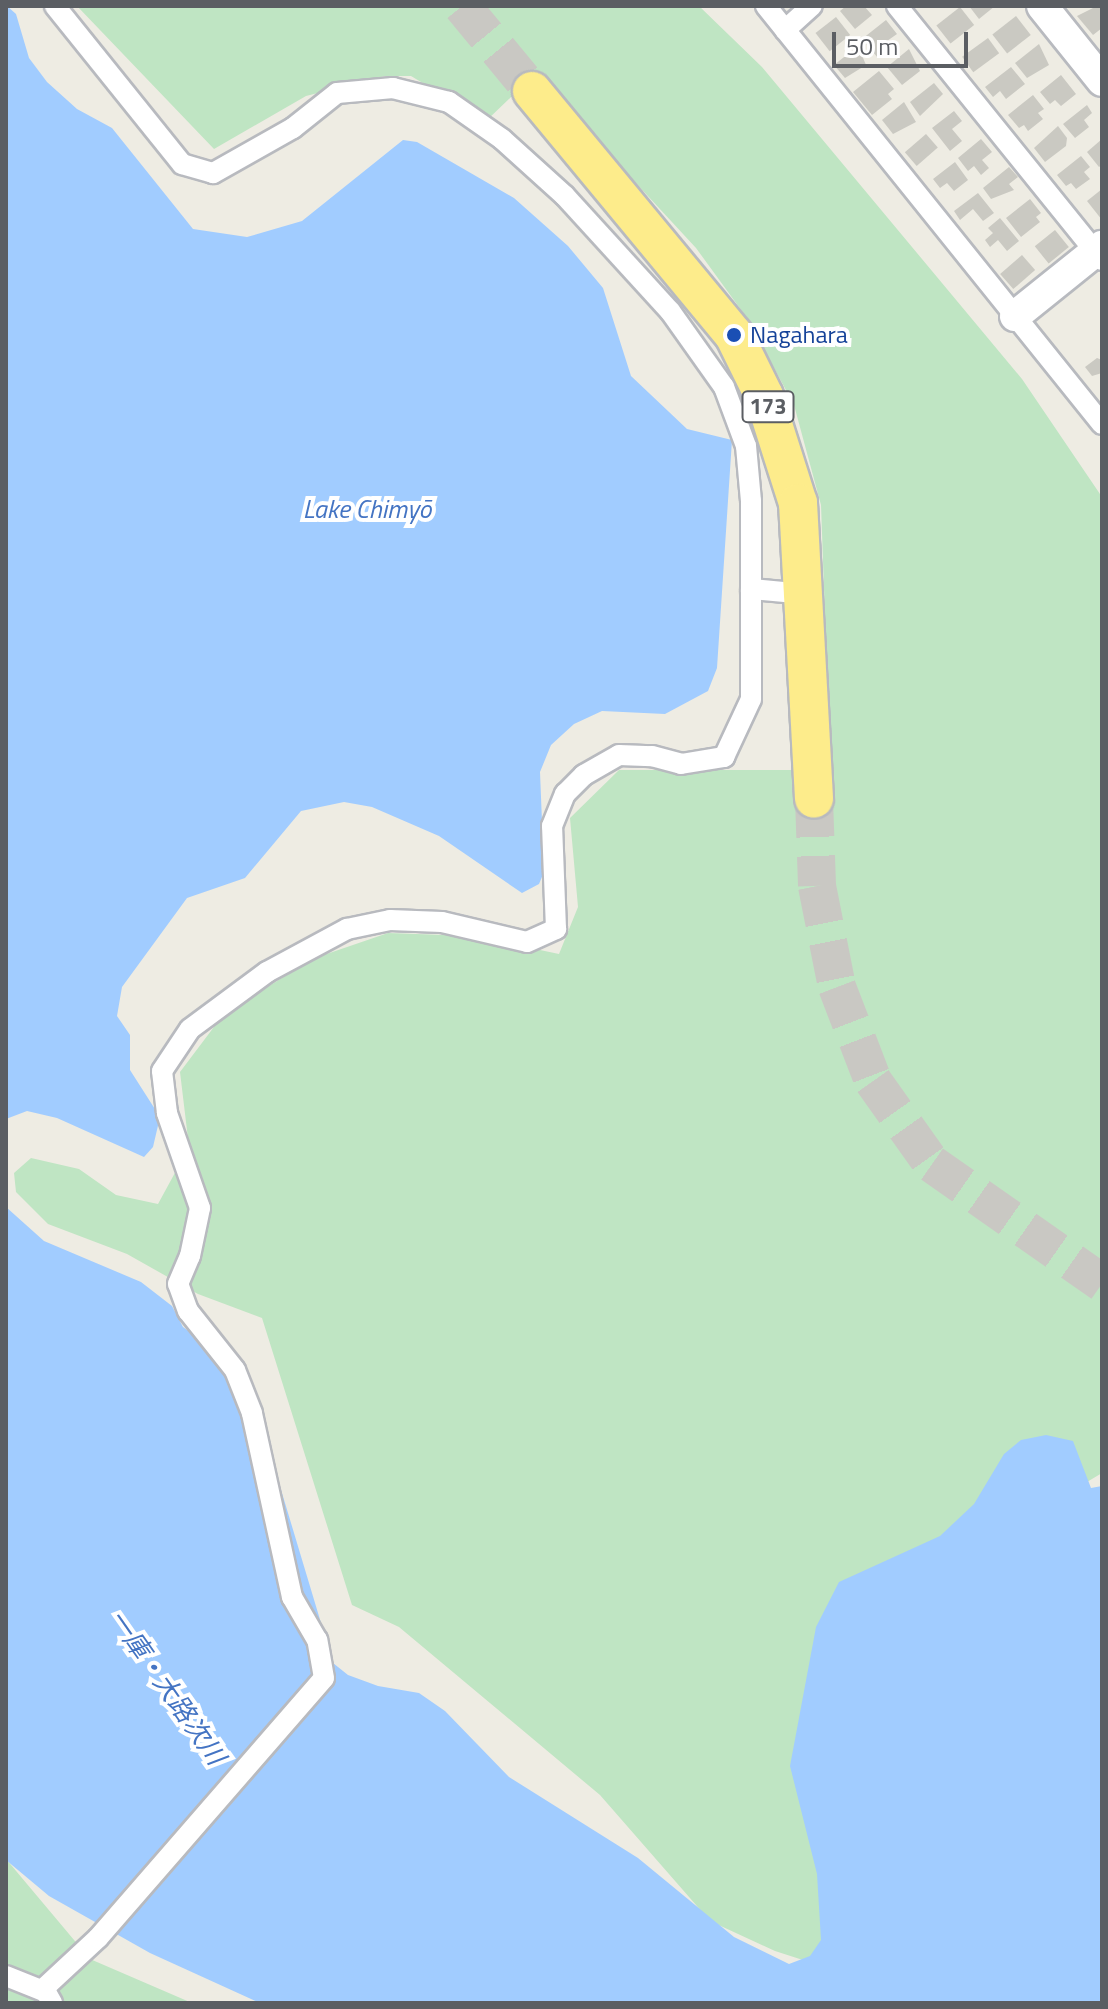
<!DOCTYPE html>
<meta charset="utf-8">
<style>
body{margin:0}
#map{position:relative;width:1108px;height:2009px;overflow:hidden;background:#eeece3;font-family:"Titillium Web","Noto Sans JP",sans-serif}
div>[style]{position:absolute}
[style*='--x']{left:calc(var(--x)*1px);top:calc(var(--y)*1px);width:calc(var(--w)*1px);rotate:calc(var(--a)*1deg)}
.green>*{inset:0;background:#bfe5c3}
.water>*{inset:0;background:#a1ccff}
.building>*{inset:0;background:#cac9c2;transform-origin:0 0}
.highway-tunnel>*{height:38px;margin-top:-19px;transform-origin:0;background:repeating-linear-gradient(90deg,#c9c8c3 0 38px,transparent 0 57px)}
.roads{filter:drop-shadow(2px 0 #b8babf) drop-shadow(-2px 0 #b8babf) drop-shadow(0 2px #b8babf) drop-shadow(0 -2px #b8babf)}
.street>*{height:20px;margin:-10px;padding:0 10px;transform-origin:10px;border-radius:10px;background:#fff}
.secondary>*{height:30px;margin:-15px;padding:0 15px;transform-origin:15px;border-radius:15px;background:#fff}
.highway>*{height:38px;margin:-19px;padding:0 19px;transform-origin:19px;border-radius:19px;background:#fdec8b}
.dots>*{width:22px;height:22px;translate:-50% -50%;box-sizing:border-box;border:4px solid #fff;border-radius:50%}
span{translate:-50% -50%;white-space:nowrap;text-align:center;line-height:1.15;-webkit-text-stroke:8px #fff;paint-order:stroke}
.shield-label span{padding:2px 6px;background:#fff;border:2px solid;border-radius:6px;-webkit-text-stroke-width:0}
.shield-label{font-size:22px;color:#5b5e63;font-weight:700}
.transit-label{font-size:24px;color:#164399}
.left{translate:0 -50%;text-align:left}
.water-label{font-size:26px;color:#4474c3;font-style:italic}
.frame{position:absolute;inset:0;border:8px solid #5b5e63;pointer-events:none}
.scale{position:absolute;left:832px;top:32px;width:136px;height:36px;box-sizing:border-box;border:4px solid #5b5e63;border-top:0;padding-left:10px;font-size:24px;line-height:28px;white-space:nowrap;color:#5b5e63;-webkit-text-stroke:6px #fff;paint-order:stroke}
</style>
<div id="map">
<div class="green">
<div style="clip-path:polygon(77px 6px,699px 6px,762px 67px,1022px 379px,1102px 497px,1102px 1473px,1015px 1525px,840px 1972px,775px 1951px,710px 1921px,600px 1795px,399px 1627px,352px 1605px,262px 1318px,198px 1294px,127px 1254px,48px 1224px,16px 1192px,14px 1173px,31px 1158px,79px 1169px,116px 1195px,158px 1204px,189px 1147px,180px 1072px,223px 1015px,312px 959px,388px 933px,473px 936px,559px 954px,578px 907px,570px 818px,619px 770px,823px 770px,826px 645px,821px 505px,794px 405px,747px 318px,696px 248px,535px 74px,486px 121px,411px 76px,385px 76px,306px 96px,214px 149px)"></div>
<div style="clip-path:polygon(6px 1859px,90px 1959px,192px 2003px,6px 2003px)"></div>
</div>
<div class="water">
<div style="clip-path:polygon(7px 6px,16px 14px,29px 58px,47px 82px,77px 109px,112px 128px,193px 229px,247px 237px,302px 221px,403px 140px,417px 142px,514px 198px,568px 246px,603px 288px,631px 376px,687px 429px,732px 440px,717px 668px,708px 691px,665px 714px,602px 711px,574px 724px,551px 745px,540px 772px,544px 872px,539px 884px,522px 893px,439px 836px,372px 807px,344px 802px,301px 811px,245px 878px,187px 898px,122px 987px,117px 1016px,130px 1035px,130px 1070px,160px 1117px,153px 1147px,144px 1157px,57px 1118px,27px 1111px,6px 1119px)"></div>
<div style="clip-path:polygon(6px 1207px,44px 1241px,141px 1282px,172px 1306px,183px 1327px,238px 1367px,252px 1393px,333px 1663px,348px 1675px,378px 1686px,419px 1693px,445px 1711px,509px 1777px,638px 1858px,734px 1937px,789px 1964px,810px 1956px,821px 1940px,817px 1874px,790px 1766px,816px 1627px,839px 1582px,940px 1536px,974px 1504px,1004px 1454px,1021px 1440px,1046px 1435px,1073px 1441px,1091px 1488px,1102px 1486px,1102px 2003px,260px 2003px,150px 1953px,49px 1896px,6px 1860px)"></div>
</div>
<div class="building">
<div style="clip-path:polygon(846px 6px,864px 6px,872px 15px,855px 29px,840px 11px)"></div>
<div style="clip-path:polygon(969px 6px,995px 6px,979px 19px)"></div>
<div style="clip-path:polygon(1097px 6px,1102px 6px,1102px 28px,1093px 35px,1077px 16px)"></div>
<div style="left:960px;top:7px;width:23px;height:30px;rotate:52deg"></div>
<div style="left:1016px;top:16px;width:24px;height:30px;rotate:52deg"></div>
<div style="left:836px;top:17px;width:23px;height:26px;rotate:52deg"></div>
<div style="clip-path:polygon(886px 20px,897px 34px,887px 41px,892px 47px,878px 58px,862px 39px)"></div>
<div style="left:988px;top:38px;width:19px;height:32px;rotate:54deg"></div>
<div style="clip-path:polygon(1039px 44px,1049px 65px,1027px 78px,1015px 63px)"></div>
<div style="clip-path:polygon(858px 46px,866px 65px,845px 78px,834px 65px)"></div>
<div style="clip-path:polygon(909px 49px,920px 71px,902px 85px,887px 67px)"></div>
<div style="clip-path:polygon(1011px 67px,1025px 84px,1006px 99px,1000px 91px,993px 97px,985px 87px)"></div>
<div style="clip-path:polygon(879px 71px,894px 89px,888px 94px,892px 99px,872px 115px,853px 92px)"></div>
<div style="clip-path:polygon(1061px 75px,1076px 94px,1061px 106px,1055px 100px,1050px 104px,1040px 92px)"></div>
<div style="clip-path:polygon(934px 83px,943px 94px,920px 116px,910px 102px)"></div>
<div style="clip-path:polygon(1033px 95px,1044px 109px,1038px 113px,1043px 119px,1028px 131px,1024px 125px,1019px 128px,1008px 115px)"></div>
<div style="clip-path:polygon(904px 102px,916px 122px,893px 134px,882px 120px)"></div>
<div style="clip-path:polygon(1087px 105px,1092px 113px,1084px 120px,1089px 127px,1075px 138px,1063px 124px)"></div>
<div style="clip-path:polygon(954px 111px,962px 121px,952px 129px,962px 141px,950px 151px,932px 128px)"></div>
<div style="clip-path:polygon(1058px 126px,1067px 138px,1066px 146px,1045px 162px,1034px 148px)"></div>
<div style="left:926px;top:134px;width:18px;height:28px;rotate:49deg"></div>
<div style="clip-path:polygon(981px 139px,992px 152px,982px 160px,989px 168px,981px 175px,974px 166px,968px 171px,958px 158px)"></div>
<div style="clip-path:polygon(1102px 139px,1102px 165px,1099px 167px,1087px 152px)"></div>
<div style="clip-path:polygon(1081px 156px,1090px 167px,1084px 172px,1090px 179px,1076px 189px,1071px 183px,1066px 186px,1057px 175px)"></div>
<div style="clip-path:polygon(955px 162px,968px 180px,954px 191px,947px 183px,940px 188px,933px 179px)"></div>
<div style="clip-path:polygon(1009px 167px,1018px 177px,1009px 184px,1014px 190px,991px 199px,983px 188px)"></div>
<div style="clip-path:polygon(1102px 189px,1102px 220px,1087px 201px)"></div>
<div style="clip-path:polygon(978px 193px,994px 213px,983px 221px,973px 209px,960px 220px,954px 211px)"></div>
<div style="clip-path:polygon(1030px 199px,1041px 213px,1036px 217px,1040px 222px,1021px 237px,1006px 218px)"></div>
<div style="clip-path:polygon(1000px 218px,1019px 241px,1007px 251px,998px 240px,990px 247px,985px 240px,993px 233px,988px 228px)"></div>
<div style="left:1055px;top:230px;width:22px;height:26px;rotate:51deg"></div>
<div style="left:1022px;top:255px;width:20px;height:29px;rotate:49deg"></div>
<div style="clip-path:polygon(1097px 358px,1102px 360px,1102px 373px,1092px 376px,1085px 367px)"></div>
</div>
<div class="highway-tunnel">
<div style="--x:462;--y:6;--w:110;--a:50.5"></div>
<div style="--x:814;--y:799;--w:87;--a:88"></div>
<div style="--x:817;--y:886;--w:103;--a:78.8"></div>
<div style="--x:837;--y:987;--w:101;--a:69"></div>
<div style="--x:873;--y:1081;--w:102;--a:54.6"></div>
<div style="--x:932;--y:1164;--w:208;--a:35"></div>
</div>
<div class="roads">
<div class="street">
<div style="--x:766;--y:6;--w:536;--a:51.21"></div>
<div style="--x:897;--y:6;--w:326;--a:51.1"></div>
<div style="--x:785;--y:30;--w:36;--a:-42"></div>
<div style="--x:751;--y:589;--w:54;--a:5.3"></div>
<div style="--x:6;--y:1976;--w:43;--a:21.8"></div>
<div style="--x:46;--y:1992;--w:13;--a:61"></div>
<div style="--x:42;--y:1990;--w:76;--a:-42.9"></div>
<div style="--x:98;--y:1938;--w:344;--a:-49"></div>
<div style="--x:324;--y:1678;--w:39;--a:-100"></div>
<div style="--x:317;--y:1640;--w:50;--a:-120.2"></div>
<div style="--x:292;--y:1597;--w:188;--a:-102.3"></div>
<div style="--x:252;--y:1413;--w:46;--a:-111.6"></div>
<div style="--x:235;--y:1370;--w:75;--a:-128.5"></div>
<div style="--x:188;--y:1311;--w:29;--a:-110"></div>
<div style="--x:178;--y:1284;--w:30;--a:-67"></div>
<div style="--x:190;--y:1256;--w:49;--a:-78.2"></div>
<div style="--x:200;--y:1208;--w:101;--a:-109.2"></div>
<div style="--x:167;--y:1113;--w:42;--a:-96.8"></div>
<div style="--x:162;--y:1071;--w:50;--a:-56.3"></div>
<div style="--x:190;--y:1029;--w:96;--a:-36.5"></div>
<div style="--x:267;--y:972;--w:91;--a:-28.3"></div>
<div style="--x:347;--y:929;--w:44;--a:-11.8"></div>
<div style="--x:390;--y:920;--w:52;--a:2.2"></div>
<div style="--x:442;--y:922;--w:87;--a:13.2"></div>
<div style="--x:527;--y:942;--w:32;--a:-24"></div>
<div style="--x:556;--y:929;--w:103;--a:-92.2"></div>
<div style="--x:552;--y:826;--w:35;--a:-68"></div>
<div style="--x:565;--y:794;--w:27;--a:-45"></div>
<div style="--x:584;--y:775;--w:40;--a:-29.7"></div>
<div style="--x:619;--y:755;--w:33;--a:2"></div>
<div style="--x:652;--y:756;--w:30;--a:15"></div>
<div style="--x:681;--y:764;--w:44;--a:-9.2"></div>
<div style="--x:724;--y:757;--w:64;--a:-65"></div>
<div style="--x:751;--y:699;--w:198;--a:-90"></div>
<div style="--x:751;--y:501;--w:55;--a:-95.2"></div>
<div style="--x:746;--y:446;--w:63;--a:-110.4"></div>
<div style="--x:724;--y:387;--w:93;--a:-125.4"></div>
<div style="--x:670;--y:311;--w:156;--a:-132.4"></div>
<div style="--x:565;--y:196;--w:85;--a:-137.9"></div>
<div style="--x:502;--y:139;--w:65;--a:-145.1"></div>
<div style="--x:449;--y:102;--w:58;--a:-166"></div>
<div style="--x:393;--y:88;--w:56;--a:174.9"></div>
<div style="--x:337;--y:93;--w:56;--a:141.5"></div>
<div style="--x:293;--y:128;--w:92;--a:150.6"></div>
<div style="--x:213;--y:173;--w:32;--a:-164"></div>
<div style="--x:182;--y:164;--w:203;--a:-128.8"></div>
</div>
<div class="secondary">
<div style="--x:1042;--y:6;--w:96;--a:51.3"></div>
<div style="--x:1015;--y:316;--w:112;--a:-38.8"></div>
</div>
<div class="highway">
<div style="--x:532;--y:91;--w:317;--a:50.4"></div>
<div style="--x:734;--y:335;--w:68;--a:63.8"></div>
<div style="--x:764;--y:396;--w:112;--a:72.4"></div>
<div style="--x:798;--y:503;--w:296;--a:86.9"></div>
</div>
</div>
<div class="dots">
<div style="left:734px;top:335px;background:#1a4fb4"></div>
</div>
<div class="shield-label">
<span style="left:768px;top:407px">173</span>
</div>
<div class="transit-label">
<span class="left" style="left:750px;top:335px">Nagahara</span>
</div>
<div class="water-label">
<span style="left:367px;top:509px">Lake Chimyō</span>
<span style="left:167px;top:1687px;rotate:55deg">一庫・大路次川</span>
</div>
<div class="frame"></div>
<div class="scale">50 m</div>
</div>
